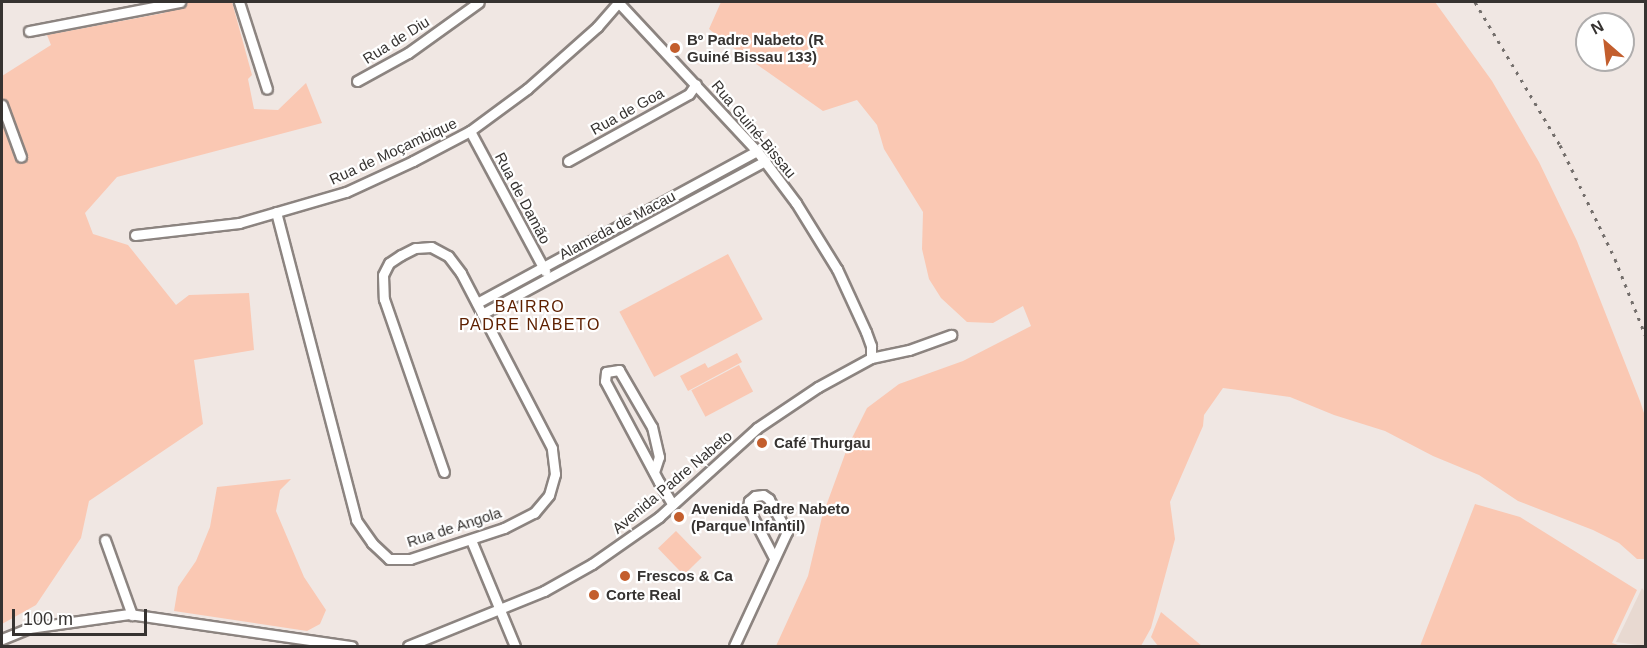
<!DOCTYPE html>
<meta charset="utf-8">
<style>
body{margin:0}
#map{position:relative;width:1647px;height:648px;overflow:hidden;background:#f0e7e3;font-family:Helvetica,sans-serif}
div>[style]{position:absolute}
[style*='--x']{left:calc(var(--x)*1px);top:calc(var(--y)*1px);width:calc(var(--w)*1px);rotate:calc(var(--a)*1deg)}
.built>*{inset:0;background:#e8d9d1}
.green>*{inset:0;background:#fac8b3;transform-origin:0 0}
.roads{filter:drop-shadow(2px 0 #8c8480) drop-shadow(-2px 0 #8c8480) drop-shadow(0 2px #8c8480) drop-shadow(0 -2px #8c8480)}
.minor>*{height:9px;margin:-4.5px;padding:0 4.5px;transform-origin:4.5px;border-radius:4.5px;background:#fff}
.rail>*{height:3px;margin-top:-1.5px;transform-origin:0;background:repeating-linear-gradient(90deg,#746f6c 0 3px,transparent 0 9px)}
.dots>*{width:16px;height:16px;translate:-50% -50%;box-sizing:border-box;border:3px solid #fff;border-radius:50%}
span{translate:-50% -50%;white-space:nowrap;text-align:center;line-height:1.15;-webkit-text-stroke:4.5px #fff;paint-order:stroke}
.poi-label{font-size:15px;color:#363331;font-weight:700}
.left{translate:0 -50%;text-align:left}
.street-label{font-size:15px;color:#363331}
.neighbourhood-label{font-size:16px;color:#5e2000;letter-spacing:1.5px}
.frame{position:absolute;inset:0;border:3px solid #363331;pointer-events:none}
.north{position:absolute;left:1575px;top:12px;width:60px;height:60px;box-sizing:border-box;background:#fff;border:2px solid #afadad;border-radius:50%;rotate:332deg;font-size:16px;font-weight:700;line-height:24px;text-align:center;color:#363331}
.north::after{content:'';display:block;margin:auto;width:21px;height:27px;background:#c35e2d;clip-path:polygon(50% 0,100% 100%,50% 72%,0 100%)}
.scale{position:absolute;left:12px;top:609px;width:135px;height:27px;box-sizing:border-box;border:3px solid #363331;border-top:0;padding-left:8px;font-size:18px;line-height:21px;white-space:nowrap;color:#363331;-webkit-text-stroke:4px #fff;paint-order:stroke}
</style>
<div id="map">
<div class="built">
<div style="clip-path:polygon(1642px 588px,1645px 592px,1645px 646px,1616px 642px)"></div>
</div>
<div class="green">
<div style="clip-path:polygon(184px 2px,232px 2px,252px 75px,248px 79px,254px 109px,278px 110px,306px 83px,322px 123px,117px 177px,85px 213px,93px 234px,128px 245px,176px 305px,189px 295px,249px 293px,254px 350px,194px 360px,203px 424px,89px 501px,81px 538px,36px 605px,2px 624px,2px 76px,51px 45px,47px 35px,164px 13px)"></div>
<div style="clip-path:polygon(721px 2px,1435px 2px,1492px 81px,1539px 162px,1577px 241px,1640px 401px,1646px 419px,1645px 559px,1637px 559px,1619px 543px,1593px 530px,1518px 501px,1479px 475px,1433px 456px,1385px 431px,1334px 415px,1290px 397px,1223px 388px,1204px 415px,1203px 426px,1170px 502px,1175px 539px,1151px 628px,1141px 646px,776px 646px,808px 576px,822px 517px,848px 446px,867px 408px,899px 384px,963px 361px,1031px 326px,1023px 306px,993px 323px,967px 322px,941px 298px,929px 279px,922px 249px,923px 212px,884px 149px,877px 125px,857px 100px,823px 111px,725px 42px,709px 29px)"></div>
<div style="left:728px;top:254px;width:74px;height:123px;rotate:62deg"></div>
<div style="clip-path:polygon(737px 353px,742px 362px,688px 391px,680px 376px,705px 363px,708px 368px)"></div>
<div style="left:739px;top:365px;width:30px;height:54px;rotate:62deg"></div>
<div style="clip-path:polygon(291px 479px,280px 490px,276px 511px,304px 577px,326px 610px,320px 624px,307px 631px,174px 611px,178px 587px,196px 561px,210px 527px,217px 487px)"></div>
<div style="clip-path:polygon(1475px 504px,1520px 517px,1637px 590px,1612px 643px,1621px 646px,1420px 646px)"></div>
<div style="left:676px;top:531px;width:37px;height:25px;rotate:46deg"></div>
<div style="clip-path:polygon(1161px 612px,1202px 646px,1158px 646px,1151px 637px)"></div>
</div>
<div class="roads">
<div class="minor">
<div style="--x:239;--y:2;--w:91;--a:72.2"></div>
<div style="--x:618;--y:2;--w:204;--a:47"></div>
<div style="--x:757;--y:151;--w:65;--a:53.1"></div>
<div style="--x:796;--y:203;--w:78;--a:58.2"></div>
<div style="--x:837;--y:269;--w:69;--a:65.3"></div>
<div style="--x:866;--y:332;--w:15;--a:70"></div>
<div style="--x:871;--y:346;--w:12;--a:90"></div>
<div style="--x:29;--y:31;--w:154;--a:-10.9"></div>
<div style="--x:357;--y:81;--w:58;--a:-28.8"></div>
<div style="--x:408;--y:53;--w:87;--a:-35.7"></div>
<div style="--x:2;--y:105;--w:55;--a:69.9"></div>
<div style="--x:470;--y:131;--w:159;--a:61.8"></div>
<div style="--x:568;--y:161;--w:138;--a:-29"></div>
<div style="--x:689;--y:94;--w:12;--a:-55"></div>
<div style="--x:276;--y:212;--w:318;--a:75.4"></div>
<div style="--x:356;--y:520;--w:28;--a:55"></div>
<div style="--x:372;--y:543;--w:23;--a:43"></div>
<div style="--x:389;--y:559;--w:21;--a:0"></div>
<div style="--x:410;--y:559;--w:99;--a:-18.3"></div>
<div style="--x:504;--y:528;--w:34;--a:-27"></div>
<div style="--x:534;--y:513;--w:23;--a:-50"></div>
<div style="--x:549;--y:495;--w:22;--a:-74"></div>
<div style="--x:555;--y:474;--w:26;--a:-97"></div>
<div style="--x:552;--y:448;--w:197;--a:-117.5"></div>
<div style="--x:461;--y:273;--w:21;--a:-127"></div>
<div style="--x:448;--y:256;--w:19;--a:-152"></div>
<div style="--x:431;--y:247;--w:16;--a:176"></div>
<div style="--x:415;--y:248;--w:16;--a:153"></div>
<div style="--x:401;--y:255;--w:14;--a:146"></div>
<div style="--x:389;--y:263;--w:13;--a:117"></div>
<div style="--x:383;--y:275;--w:24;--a:88"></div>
<div style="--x:384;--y:299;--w:183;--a:70.9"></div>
<div style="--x:135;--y:235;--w:105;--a:-6.6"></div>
<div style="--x:239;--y:223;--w:111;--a:-16.2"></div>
<div style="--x:346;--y:192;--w:74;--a:-24.8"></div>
<div style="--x:413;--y:161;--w:64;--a:-27.8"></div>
<div style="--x:470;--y:131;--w:71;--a:-36.4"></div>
<div style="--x:527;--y:89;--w:94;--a:-41.5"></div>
<div style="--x:597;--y:27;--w:33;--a:-49"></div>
<div style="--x:477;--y:303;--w:319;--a:-28.5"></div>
<div style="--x:482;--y:314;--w:322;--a:-28.4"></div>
<div style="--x:654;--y:472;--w:16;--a:-72"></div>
<div style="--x:659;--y:457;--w:31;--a:-103"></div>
<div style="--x:652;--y:427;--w:66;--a:-120.1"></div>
<div style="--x:619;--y:370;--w:13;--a:171"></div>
<div style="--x:606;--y:372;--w:9;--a:96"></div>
<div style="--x:605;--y:381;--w:115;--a:61.9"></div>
<div style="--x:659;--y:482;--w:26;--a:59"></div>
<div style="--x:105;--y:540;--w:80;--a:70.2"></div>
<div style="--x:471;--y:540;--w:115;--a:67.5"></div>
<div style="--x:2;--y:639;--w:29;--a:-22"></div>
<div style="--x:29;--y:628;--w:101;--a:-8"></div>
<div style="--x:129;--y:614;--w:225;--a:8.2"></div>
<div style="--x:408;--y:646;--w:147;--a:-22"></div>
<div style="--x:544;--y:591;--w:55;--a:-29.4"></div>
<div style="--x:592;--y:564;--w:82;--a:-35"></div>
<div style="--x:659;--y:517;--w:132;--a:-42.2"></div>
<div style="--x:757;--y:428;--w:73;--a:-33.9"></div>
<div style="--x:818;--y:387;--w:60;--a:-28.7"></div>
<div style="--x:871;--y:358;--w:39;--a:-12"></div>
<div style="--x:909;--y:350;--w:45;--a:-19.7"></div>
<div style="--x:734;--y:646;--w:126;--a:-65.1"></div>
<div style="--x:787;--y:532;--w:38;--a:-119"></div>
<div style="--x:769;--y:499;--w:7;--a:-146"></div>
<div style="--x:763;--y:495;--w:8;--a:173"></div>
<div style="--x:755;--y:496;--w:8;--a:140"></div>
<div style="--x:749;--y:501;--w:7;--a:98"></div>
<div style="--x:748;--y:508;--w:56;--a:62.5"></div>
</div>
</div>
<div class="rail">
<div style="--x:1475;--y:2;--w:166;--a:59.3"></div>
<div style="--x:1560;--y:145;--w:127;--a:64.2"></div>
<div style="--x:1615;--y:259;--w:84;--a:68.3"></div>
</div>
<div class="dots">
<div style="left:675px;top:48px;background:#c35e2d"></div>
<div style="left:762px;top:443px;background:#c35e2d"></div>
<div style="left:679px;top:517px;background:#c35e2d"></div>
<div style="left:625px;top:576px;background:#c35e2d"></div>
<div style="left:594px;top:595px;background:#c35e2d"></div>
</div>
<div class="poi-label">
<span class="left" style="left:687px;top:48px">Bº Padre Nabeto (R<br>Guiné Bissau 133)</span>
<span class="left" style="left:774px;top:443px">Café Thurgau</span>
<span class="left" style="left:691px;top:517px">Avenida Padre Nabeto<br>(Parque Infantil)</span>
<span class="left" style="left:637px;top:576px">Frescos &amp; Ca</span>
<span class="left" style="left:606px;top:595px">Corte Real</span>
</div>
<div class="street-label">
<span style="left:396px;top:40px;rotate:-32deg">Rua de Diu</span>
<span style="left:627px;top:111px;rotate:-29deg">Rua de Goa</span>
<span style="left:754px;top:129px;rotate:50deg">Rua Guiné-Bissau</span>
<span style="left:393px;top:151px;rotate:-25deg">Rua de Moçambique</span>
<span style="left:523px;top:198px;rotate:62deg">Rua de Damão</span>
<span style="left:617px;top:225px;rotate:-28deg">Alameda de Macau</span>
<span style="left:672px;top:482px;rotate:-40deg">Avenida Padre Nabeto</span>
<span style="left:454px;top:527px;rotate:-18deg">Rua de Angola</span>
</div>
<div class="neighbourhood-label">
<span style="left:530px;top:316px">BAIRRO<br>PADRE NABETO</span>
</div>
<div class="frame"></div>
<div class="north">N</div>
<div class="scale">100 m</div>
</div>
